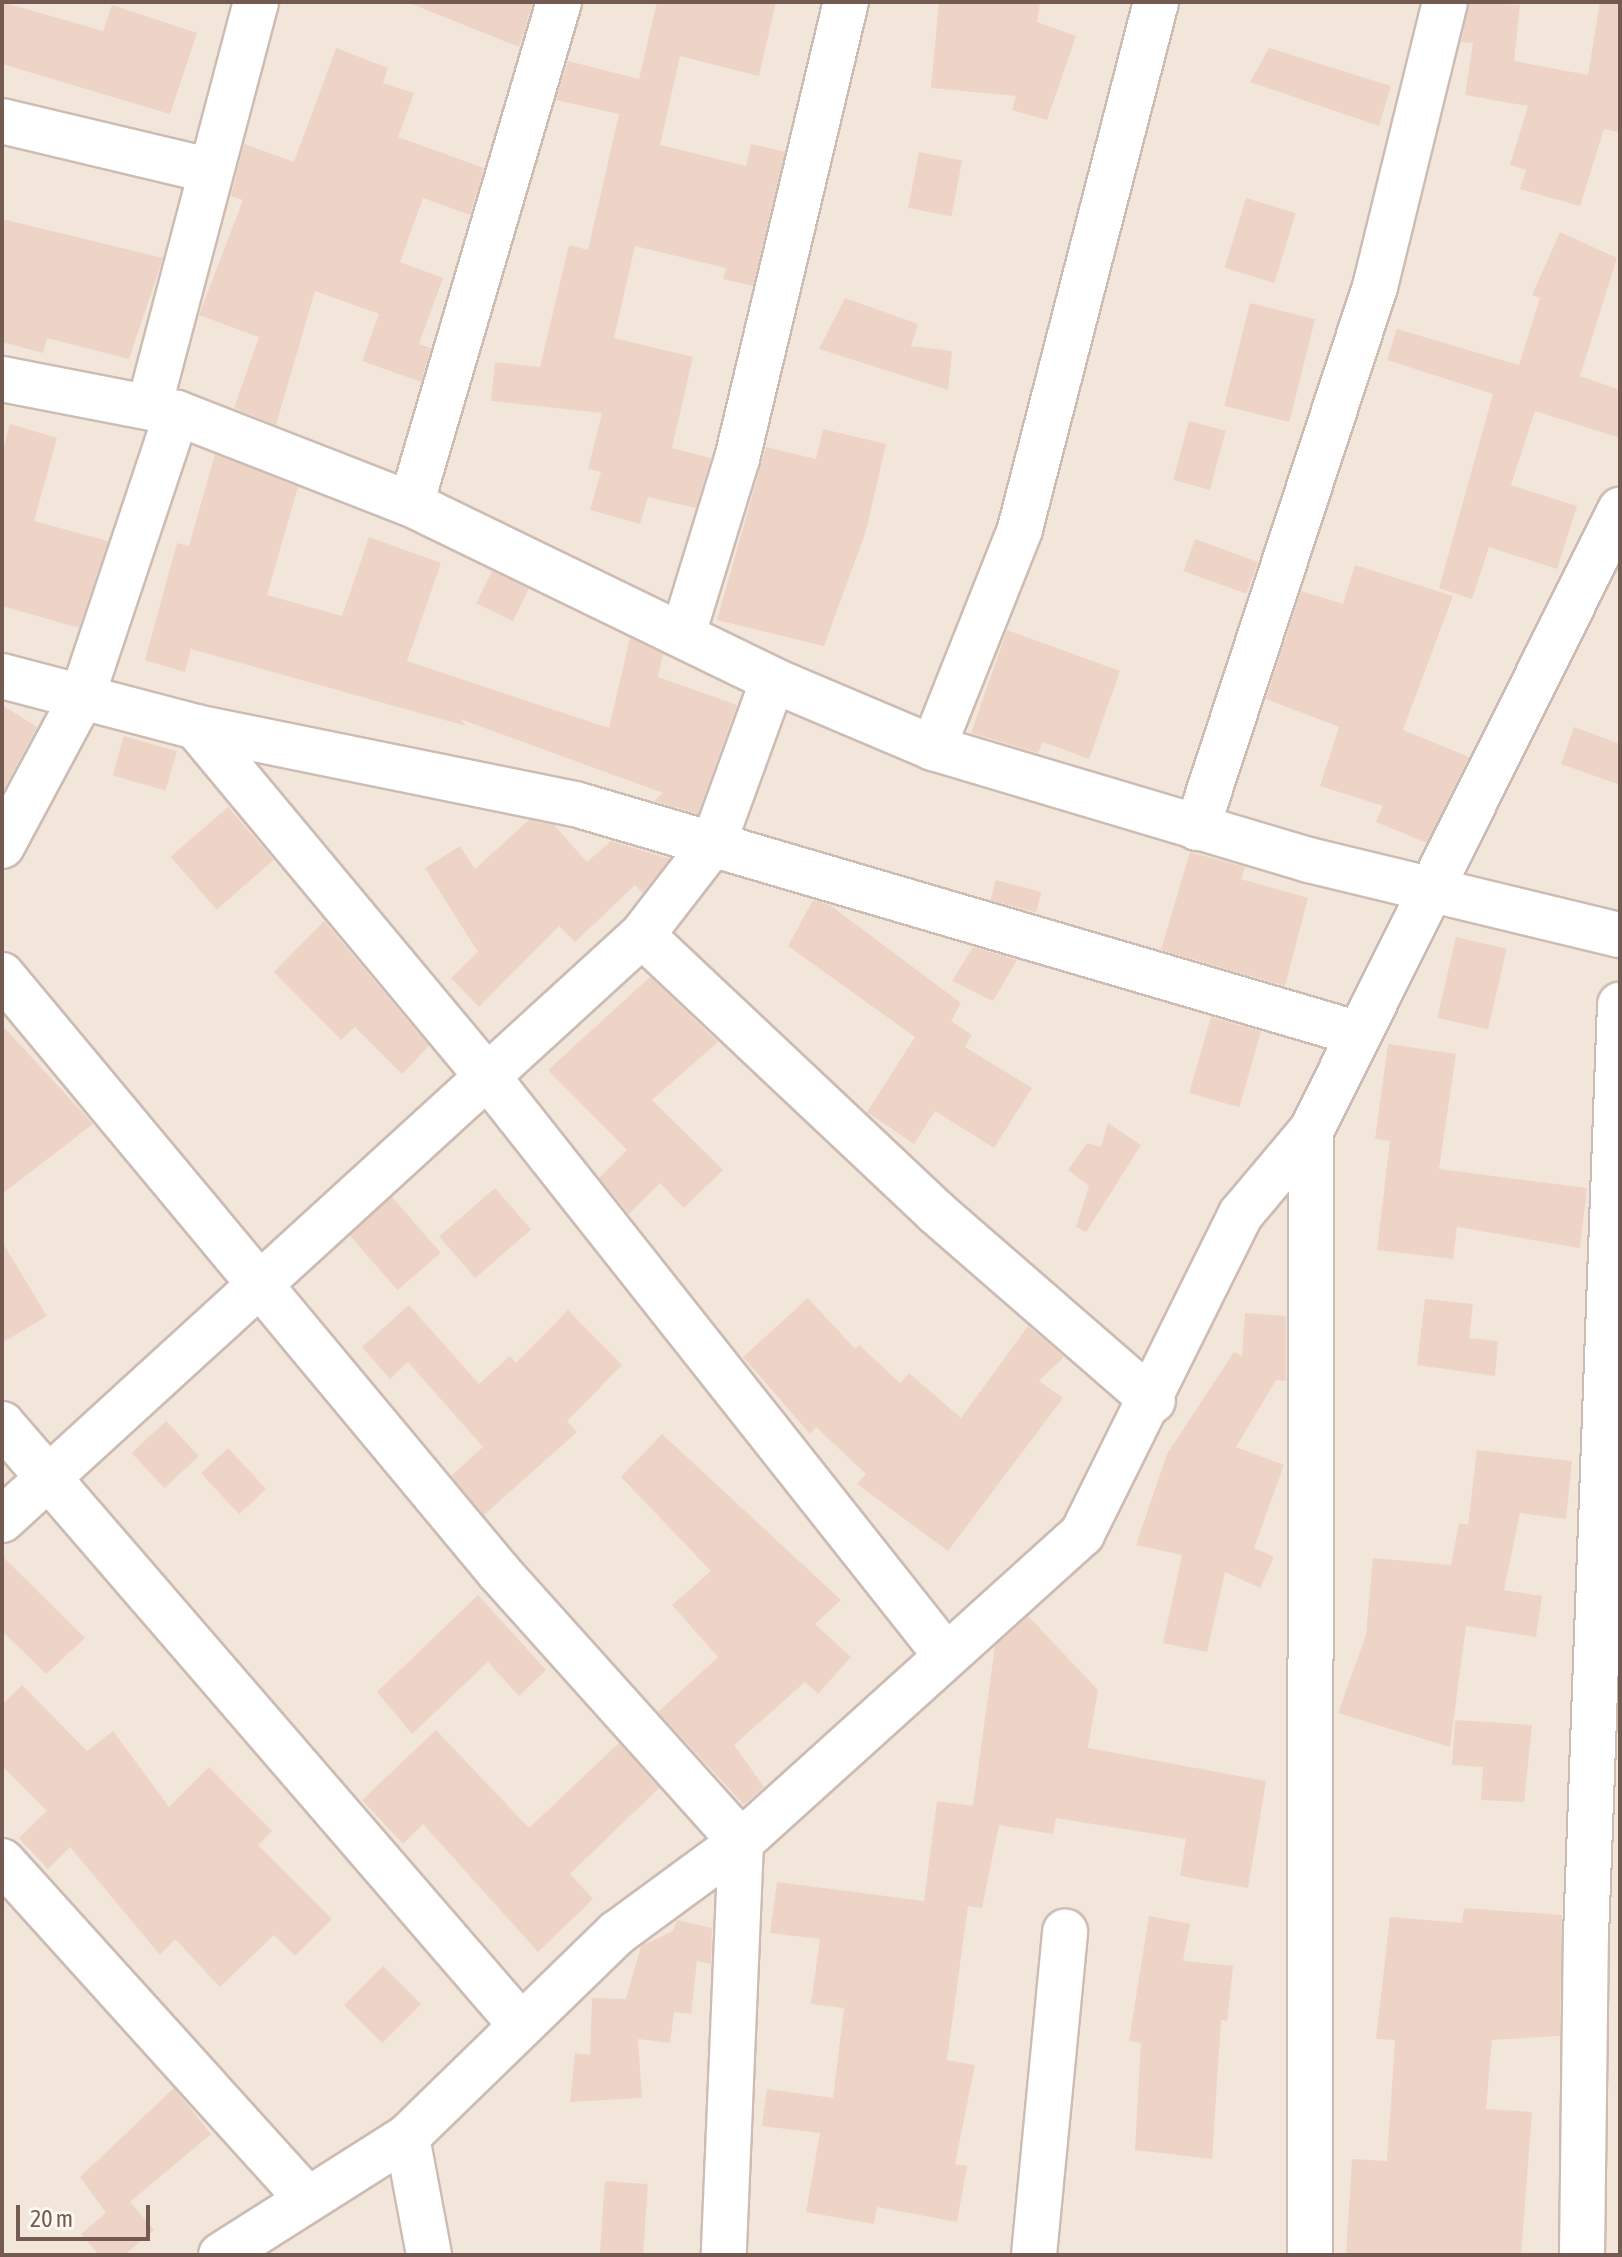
<!DOCTYPE html>
<style>
body{margin:0}
#map{position:relative;width:1622px;height:2257px;overflow:hidden;background:#fbf4ec;font-family:"Asap Condensed",sans-serif}
div>[style]{position:absolute}
[style*='--x']{left:calc(var(--x)*1px);top:calc(var(--y)*1px);width:calc(var(--w)*1px);rotate:calc(var(--a)*1deg)}
.residential>*{inset:0;background:#f2e6db;transform-origin:0 0}
.building>*{inset:0;background:#edd4c7;transform-origin:0 0}
.roads{filter:drop-shadow(2px 0 #ccbcb3) drop-shadow(-2px 0 #ccbcb3) drop-shadow(0 2px #ccbcb3) drop-shadow(0 -2px #ccbcb3)}
.street>*{height:44px;margin:-22px;padding:0 22px;transform-origin:22px;border-radius:22px;background:#fff}
span{translate:-50% -50%;white-space:nowrap;text-align:center;line-height:1.15;-webkit-text-stroke:6px #fdf8f2;paint-order:stroke}
.frame{position:absolute;inset:0;border:4px solid #745b51;pointer-events:none}
.scale{position:absolute;left:16px;top:2205px;width:134px;height:36px;box-sizing:border-box;border:4px solid #745b51;border-top:0;padding-left:10px;font-size:24px;line-height:28px;white-space:nowrap;color:#745b51;-webkit-text-stroke:6px #fdf8f2;paint-order:stroke}
</style>
<div id="map">
<div class="residential">
<div style="left:2px;top:2px;width:1618px;height:2253px"></div>
</div>
<div class="building">
<div style="clip-path:polygon(2px 2px,103px 31px,112px 5px,197px 33px,170px 114px,2px 64px)"></div>
<div style="clip-path:polygon(407px 2px,533px 2px,519px 47px)"></div>
<div style="clip-path:polygon(657px 2px,776px 2px,759px 76px,680px 56px,660px 145px,746px 166px,751px 144px,785px 152px,753px 286px,723px 279px,726px 268px,635px 246px,614px 338px,693px 357px,672px 448px,711px 458px,696px 508px,648px 497px,640px 524px,590px 510px,601px 472px,588px 469px,602px 413px,491px 401px,495px 362px,540px 367px,569px 245px,588px 250px,619px 114px,556px 100px,568px 61px,639px 79px)"></div>
<div style="clip-path:polygon(939px 2px,1040px 2px,1037px 22px,1076px 36px,1047px 120px,1012px 110px,1016px 96px,931px 88px)"></div>
<div style="clip-path:polygon(1469px 2px,1520px 5px,1514px 61px,1588px 75px,1600px 2px,1620px 2px,1620px 132px,1604px 129px,1580px 206px,1520px 189px,1526px 170px,1510px 165px,1528px 106px,1465px 95px,1473px 43px,1461px 42px)"></div>
<div style="clip-path:polygon(336px 48px,388px 68px,383px 83px,414px 93px,398px 137px,484px 168px,470px 215px,423px 198px,400px 262px,443px 278px,419px 344px,431px 348px,421px 382px,362px 361px,379px 314px,315px 291px,276px 425px,234px 408px,259px 337px,199px 315px,243px 200px,231px 196px,244px 144px,294px 162px)"></div>
<div style="clip-path:polygon(1269px 48px,1391px 86px,1379px 126px,1250px 82px)"></div>
<div style="left:919px;top:152px;width:44px;height:57px;rotate:11deg"></div>
<div style="left:1246px;top:198px;width:52px;height:73px;rotate:17deg"></div>
<div style="clip-path:polygon(2px 219px,163px 258px,129px 359px,47px 338px,43px 353px,2px 342px)"></div>
<div style="clip-path:polygon(1560px 232px,1617px 258px,1580px 376px,1620px 390px,1620px 438px,1535px 411px,1511px 485px,1577px 506px,1557px 569px,1489px 547px,1472px 599px,1439px 588px,1493px 394px,1387px 360px,1397px 329px,1519px 365px,1540px 298px,1532px 295px)"></div>
<div style="clip-path:polygon(845px 298px,918px 324px,911px 346px,952px 351px,948px 390px,819px 349px)"></div>
<div style="left:1250px;top:303px;width:67px;height:106px;rotate:14deg"></div>
<div style="left:1189px;top:421px;width:38px;height:61px;rotate:15deg"></div>
<div style="clip-path:polygon(10px 424px,57px 438px,34px 521px,108px 541px,79px 628px,2px 606px,2px 454px)"></div>
<div style="clip-path:polygon(823px 429px,886px 444px,866px 531px,824px 646px,717px 620px,766px 447px,816px 459px)"></div>
<div style="clip-path:polygon(215px 454px,298px 487px,267px 595px,342px 616px,369px 537px,441px 563px,407px 661px,609px 728px,630px 638px,663px 654px,658px 677px,737px 705px,698px 814px,654px 801px,663px 793px,460px 719px,466px 726px,191px 649px,185px 672px,145px 660px,177px 543px,189px 546px)"></div>
<div style="left:1195px;top:539px;width:67px;height:34px;rotate:20deg"></div>
<div style="clip-path:polygon(1355px 565px,1453px 596px,1403px 730px,1469px 757px,1427px 843px,1376px 822px,1383px 806px,1320px 786px,1339px 727px,1266px 699px,1301px 591px,1343px 604px)"></div>
<div style="left:492px;top:571px;width:41px;height:36px;rotate:26deg"></div>
<div style="clip-path:polygon(1007px 630px,1120px 671px,1089px 759px,1043px 742px,1038px 753px,971px 733px)"></div>
<div style="clip-path:polygon(2px 705px,37px 727px,2px 793px)"></div>
<div style="clip-path:polygon(1574px 727px,1620px 744px,1620px 785px,1561px 764px)"></div>
<div style="left:124px;top:736px;width:55px;height:41px;rotate:16deg"></div>
<div style="left:228px;top:807px;width:70px;height:76px;rotate:49deg"></div>
<div style="clip-path:polygon(529px 820px,554px 825px,587px 862px,611px 841px,670px 859px,643px 893px,635px 885px,575px 942px,559px 926px,479px 1007px,451px 978px,478px 952px,425px 868px,460px 846px,475px 869px)"></div>
<div style="clip-path:polygon(1190px 852px,1245px 867px,1241px 879px,1308px 898px,1285px 986px,1161px 950px)"></div>
<div style="left:996px;top:880px;width:47px;height:21px;rotate:15deg"></div>
<div style="clip-path:polygon(813px 900px,830px 905px,961px 1003px,951px 1021px,972px 1035px,965px 1047px,1032px 1088px,994px 1148px,935px 1111px,914px 1144px,867px 1112px,915px 1037px,788px 946px)"></div>
<div style="clip-path:polygon(324px 921px,429px 1046px,402px 1074px,355px 1027px,341px 1040px,274px 972px)"></div>
<div style="left:1456px;top:937px;width:52px;height:83px;rotate:13deg"></div>
<div style="clip-path:polygon(973px 947px,1017px 960px,993px 1001px,952px 981px)"></div>
<div style="clip-path:polygon(650px 977px,718px 1042px,652px 1100px,723px 1170px,684px 1208px,660px 1183px,629px 1214px,599px 1178px,627px 1150px,548px 1070px)"></div>
<div style="left:1211px;top:1017px;width:52px;height:79px;rotate:16deg"></div>
<div style="clip-path:polygon(2px 1025px,93px 1124px,2px 1194px)"></div>
<div style="clip-path:polygon(1388px 1044px,1456px 1054px,1439px 1169px,1587px 1188px,1580px 1248px,1457px 1227px,1453px 1259px,1377px 1250px,1390px 1141px,1375px 1139px)"></div>
<div style="clip-path:polygon(1108px 1123px,1141px 1145px,1086px 1232px,1076px 1227px,1089px 1186px,1068px 1170px,1087px 1143px,1101px 1147px)"></div>
<div style="left:495px;top:1188px;width:55px;height:74px;rotate:49deg"></div>
<div style="left:392px;top:1197px;width:74px;height:57px;rotate:49deg"></div>
<div style="clip-path:polygon(2px 1242px,47px 1316px,2px 1343px)"></div>
<div style="clip-path:polygon(808px 1298px,855px 1349px,859px 1345px,900px 1383px,909px 1373px,961px 1418px,1028px 1326px,1064px 1357px,1039px 1381px,1063px 1398px,948px 1551px,857px 1484px,866px 1474px,816px 1427px,810px 1434px,743px 1357px)"></div>
<div style="clip-path:polygon(1425px 1299px,1473px 1304px,1469px 1338px,1498px 1341px,1495px 1376px,1417px 1365px)"></div>
<div style="clip-path:polygon(409px 1305px,479px 1384px,510px 1356px,516px 1363px,568px 1310px,622px 1365px,567px 1421px,577px 1432px,484px 1515px,451px 1476px,483px 1447px,408px 1362px,390px 1379px,362px 1347px)"></div>
<div style="clip-path:polygon(1245px 1313px,1286px 1316px,1286px 1381px,1276px 1380px,1236px 1447px,1284px 1465px,1254px 1548px,1274px 1557px,1260px 1588px,1225px 1572px,1207px 1652px,1163px 1643px,1182px 1555px,1136px 1545px,1167px 1454px,1234px 1352px,1242px 1356px)"></div>
<div style="left:166px;top:1421px;width:48px;height:47px;rotate:47deg"></div>
<div style="clip-path:polygon(662px 1434px,841px 1600px,815px 1624px,851px 1657px,818px 1694px,805px 1682px,734px 1745px,764px 1787px,744px 1805px,658px 1712px,718px 1657px,672px 1605px,711px 1571px,621px 1477px)"></div>
<div style="left:228px;top:1448px;width:56px;height:37px;rotate:47deg"></div>
<div style="clip-path:polygon(1477px 1450px,1572px 1461px,1566px 1519px,1520px 1513px,1504px 1590px,1542px 1596px,1536px 1637px,1466px 1626px,1450px 1747px,1338px 1713px,1366px 1635px,1373px 1558px,1451px 1565px,1459px 1523px,1468px 1525px)"></div>
<div style="clip-path:polygon(2px 1556px,85px 1638px,46px 1674px,2px 1631px)"></div>
<div style="clip-path:polygon(478px 1595px,546px 1670px,519px 1696px,488px 1662px,412px 1734px,377px 1692px)"></div>
<div style="clip-path:polygon(1028px 1616px,1098px 1690px,1088px 1748px,1266px 1781px,1248px 1888px,1180px 1876px,1186px 1839px,1056px 1818px,1053px 1834px,999px 1825px,982px 1908px,968px 1906px,947px 2060px,975px 2065px,955px 2164px,967px 2166px,957px 2222px,877px 2207px,874px 2224px,806px 2212px,820px 2133px,762px 2126px,767px 2089px,833px 2098px,844px 2008px,811px 2004px,820px 1939px,770px 1933px,777px 1882px,924px 1901px,937px 1801px,973px 1806px,995px 1646px)"></div>
<div style="clip-path:polygon(22px 1685px,87px 1751px,113px 1731px,169px 1807px,209px 1767px,272px 1831px,258px 1845px,332px 1919px,295px 1956px,274px 1935px,220px 1987px,175px 1939px,160px 1955px,70px 1847px,48px 1869px,19px 1838px,47px 1811px,2px 1766px,2px 1705px)"></div>
<div style="clip-path:polygon(1455px 1720px,1532px 1725px,1524px 1802px,1481px 1800px,1483px 1767px,1452px 1765px)"></div>
<div style="clip-path:polygon(436px 1730px,529px 1828px,619px 1743px,659px 1788px,570px 1874px,593px 1899px,538px 1952px,423px 1824px,403px 1844px,362px 1800px)"></div>
<div style="clip-path:polygon(1464px 1908px,1562px 1915px,1560px 2036px,1492px 2040px,1486px 2109px,1532px 2112px,1521px 2255px,1346px 2255px,1352px 2159px,1387px 2161px,1395px 2040px,1376px 2039px,1390px 1917px,1462px 1923px)"></div>
<div style="clip-path:polygon(1149px 1916px,1190px 1924px,1183px 1961px,1233px 1966px,1227px 2021px,1221px 2020px,1212px 2159px,1135px 2150px,1141px 2043px,1129px 2041px)"></div>
<div style="clip-path:polygon(677px 1920px,712px 1928px,711px 1964px,697px 1961px,691px 2014px,674px 2012px,670px 2043px,638px 2039px,642px 2098px,570px 2102px,575px 2053px,590px 2055px,592px 1998px,626px 1999px,641px 1946px,673px 1931px)"></div>
<div style="left:383px;top:1966px;width:54px;height:55px;rotate:45deg"></div>
<div style="clip-path:polygon(174px 2088px,211px 2134px,130px 2202px,154px 2230px,124px 2255px,99px 2255px,81px 2234px,106px 2213px,80px 2177px)"></div>
<div style="left:605px;top:2181px;width:43px;height:74px;rotate:4deg"></div>
</div>
<div class="roads">
<div class="street">
<div style="--x:2;--y:121;--w:211;--a:13.4"></div>
<div style="--x:2;--y:379;--w:178;--a:11"></div>
<div style="--x:177;--y:413;--w:251;--a:21.3"></div>
<div style="--x:411;--y:504;--w:403;--a:25.9"></div>
<div style="--x:773;--y:680;--w:174;--a:23"></div>
<div style="--x:933;--y:748;--w:392;--a:16.6"></div>
<div style="--x:1309;--y:860;--w:320;--a:13.6"></div>
<div style="--x:149;--y:407;--w:419;--a:-75.2"></div>
<div style="--x:411;--y:504;--w:523;--a:-73.57"></div>
<div style="--x:683;--y:634;--w:183;--a:-72.9"></div>
<div style="--x:737;--y:459;--w:470;--a:-76.6"></div>
<div style="--x:2;--y:676;--w:201;--a:14.7"></div>
<div style="--x:196;--y:727;--w:387;--a:11.5"></div>
<div style="--x:575;--y:804;--w:817;--a:16.35"></div>
<div style="--x:196;--y:727;--w:454;--a:50.2"></div>
<div style="--x:487;--y:1076;--w:736;--a:51.62"></div>
<div style="--x:933;--y:748;--w:236;--a:-68.3"></div>
<div style="--x:1020;--y:529;--w:544;--a:-75.53"></div>
<div style="--x:1197;--y:828;--w:570;--a:-71.79"></div>
<div style="--x:1375;--y:287;--w:293;--a:-76.2"></div>
<div style="--x:2;--y:846;--w:169;--a:-61.8"></div>
<div style="--x:82;--y:697;--w:299;--a:-71.5"></div>
<div style="--x:642;--y:935;--w:405;--a:43.3"></div>
<div style="--x:937;--y:1213;--w:286;--a:41"></div>
<div style="--x:2;--y:975;--w:777;--a:50.22"></div>
<div style="--x:499;--y:1572;--w:363;--a:48.1"></div>
<div style="--x:741;--y:1842;--w:413;--a:92.4"></div>
<div style="--x:2;--y:1424;--w:793;--a:49.19"></div>
<div style="--x:2;--y:1520;--w:867;--a:-42.43"></div>
<div style="--x:642;--y:935;--w:118;--a:-52.3"></div>
<div style="--x:714;--y:842;--w:172;--a:-70"></div>
<div style="--x:2;--y:1861;--w:454;--a:47.9"></div>
<div style="--x:407;--y:2137;--w:120;--a:79.4"></div>
<div style="--x:221;--y:2255;--w:220;--a:-32.4"></div>
<div style="--x:407;--y:2137;--w:293;--a:-44.2"></div>
<div style="--x:617;--y:1933;--w:154;--a:-36.3"></div>
<div style="--x:741;--y:1842;--w:460;--a:-42.1"></div>
<div style="--x:1082;--y:1534;--w:357;--a:-63.6"></div>
<div style="--x:1241;--y:1214;--w:109;--a:-49.9"></div>
<div style="--x:1311;--y:1131;--w:694;--a:-63.55"></div>
<div style="--x:1034;--y:2255;--w:325;--a:-84.5"></div>
<div style="--x:1310;--y:2255;--w:1124;--a:-89.95"></div>
<div style="--x:1582;--y:2255;--w:319;--a:-89.3"></div>
<div style="--x:1586;--y:1936;--w:932;--a:-87.91"></div>
</div>
</div>
<div class="frame"></div>
<div class="scale">20 m</div>
</div>
